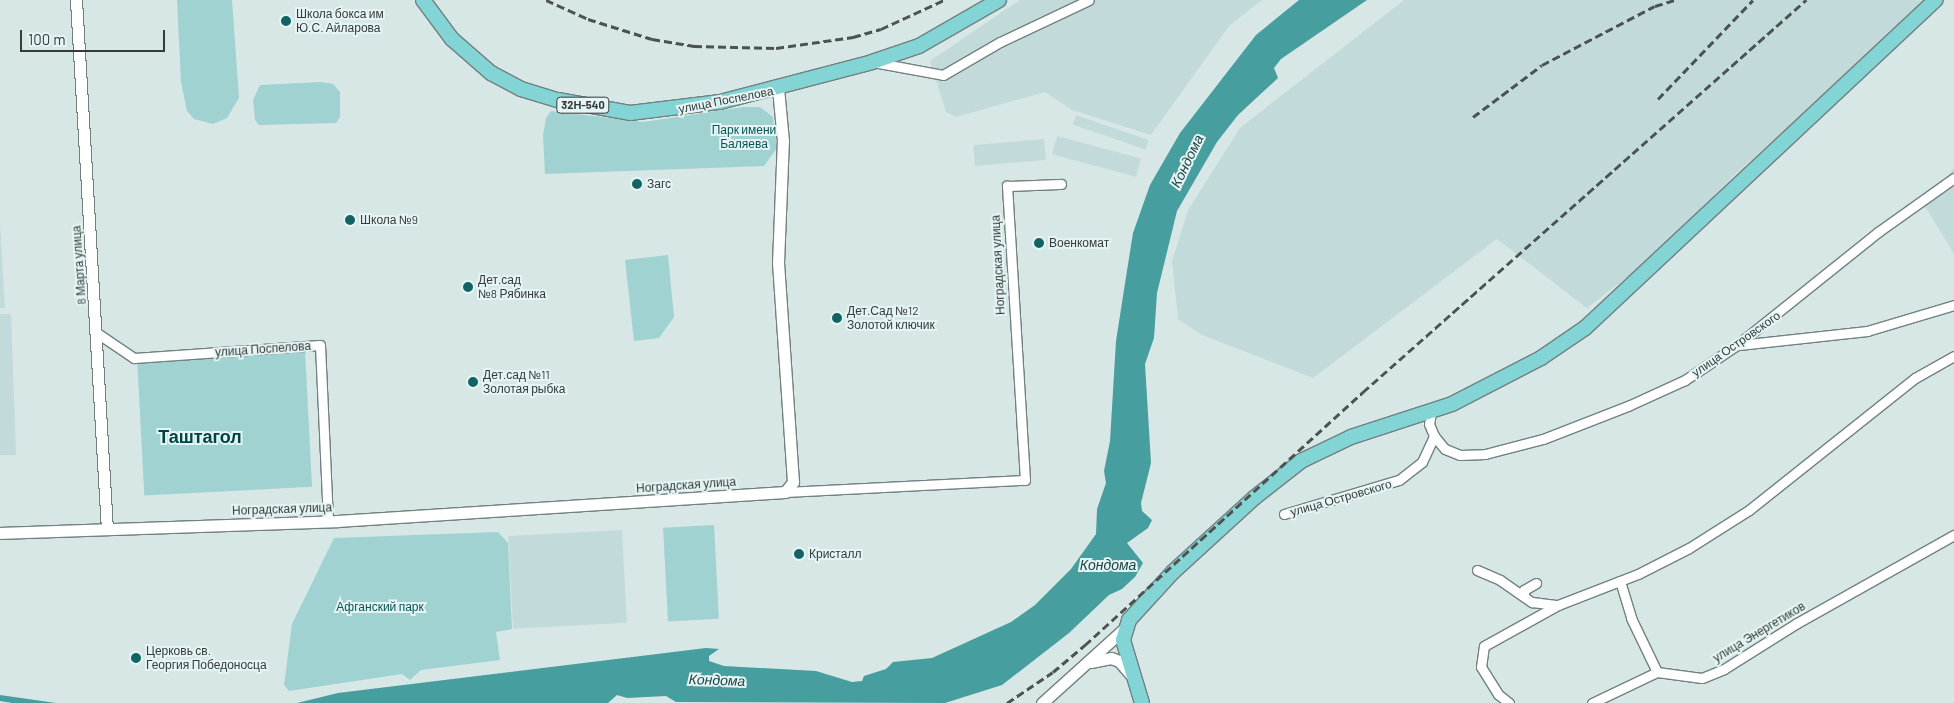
<!DOCTYPE html>
<meta charset="utf-8">
<style>
body{margin:0}
#map{position:relative;width:1954px;height:703px;overflow:hidden;background:#d7e7e6;font-family:Barlow,sans-serif}
div>[style]{position:absolute}
[style*='--x']{left:calc(var(--x)*1px);top:calc(var(--y)*1px);width:calc(var(--w)*1px);rotate:calc(var(--a)*1deg)}
.built>*{inset:0;background:#c2dbda;transform-origin:0 0}
.green>*{inset:0;background:#a0d2d1;transform-origin:0 0}
.water>*{inset:0;background:#479e9e}
.roads{filter:drop-shadow(1px 0 #728080) drop-shadow(-1px 0 #728080) drop-shadow(0 1px #728080) drop-shadow(0 -1px #728080)}
.minor>*{height:9px;margin:-4.5px;padding:0 4.5px;transform-origin:4.5px;border-radius:4.5px;background:#fff}
.tertiary>*{height:11px;margin:-5.5px;padding:0 5.5px;transform-origin:5.5px;border-radius:5.5px;background:#fff}
.primary>*{height:14px;margin:-7px;padding:0 7px;transform-origin:7px;border-radius:7px;background:#82d4d5}
.rail>*{height:3px;margin-top:-1.5px;transform-origin:0;background:repeating-linear-gradient(90deg,#4b5251 0 8px,transparent 0 12px)}
.dots>*{width:14px;height:14px;translate:-50% -50%;box-sizing:border-box;border:2px solid #e5f4f4;border-radius:50%}
span{translate:-50% -50%;white-space:nowrap;text-align:center;line-height:1.15;-webkit-text-stroke:4px #e5f4f4;paint-order:stroke}
.shield-label span{padding:1px 4px;background:#e5f4f4;border:1px solid;border-radius:4px;-webkit-text-stroke-width:0}
.shield-label{font-size:11px;color:#353b3a;font-weight:700}
.poi-label{font-size:12px;color:#353b3a}
.left{translate:0 -50%;text-align:left}
.street-label{font-size:12px;color:#353b3a}
.park-label{font-size:12px;color:#065556}
.water-label{font-size:14px;color:#1b4343;font-style:italic}
.district-label{font-size:18px;color:#004343;font-weight:700}
.scale{position:absolute;left:20px;top:30px;width:145px;height:22px;box-sizing:border-box;border:2px solid #353b3a;border-top:0;padding-left:6px;font-size:15px;line-height:18px;white-space:nowrap;color:#353b3a;-webkit-text-stroke:4px #e5f4f4;paint-order:stroke}
</style>
<div id="map">
<div class="built">
<div style="clip-path:polygon(1020px 0,1262px 0,1229px 26px,1151px 135px,1072px 110px,1045px 92px,956px 117px,946px 112px,930px 61px)"></div>
<div style="clip-path:polygon(1404px 0,1931px 0,1732px 177px,1652px 258px,1587px 308px,1497px 239px,1313px 378px,1202px 335px,1178px 319px,1172px 261px,1188px 210px,1240px 128px)"></div>
<div style="left:1076px;top:115px;width:77px;height:10px;rotate:19deg"></div>
<div style="left:1057px;top:136px;width:87px;height:19px;rotate:15deg"></div>
<div style="left:1044px;top:139px;width:21px;height:71px;rotate:85deg"></div>
<div style="clip-path:polygon(1954px 168px,1954px 254px,1920px 198px,1942px 183px)"></div>
<div style="clip-path:polygon(0 222px,5px 308px,0 308px)"></div>
<div style="clip-path:polygon(0 314px,11px 314px,16px 455px,0 455px)"></div>
<div style="left:622px;top:530px;width:93px;height:114px;rotate:87deg"></div>
</div>
<div class="green">
<div style="clip-path:polygon(177px 0,232px 0,239px 98px,227px 118px,213px 124px,194px 119px,187px 111px,181px 82px)"></div>
<div style="clip-path:polygon(321px 82px,333px 84px,340px 92px,340px 117px,336px 123px,259px 125px,255px 120px,253px 100px,260px 85px)"></div>
<div style="clip-path:polygon(743px 107px,760px 107px,773px 117px,777px 148px,764px 166px,545px 174px,543px 135px,546px 118px,551px 111px,643px 122px)"></div>
<div style="clip-path:polygon(668px 255px,674px 317px,659px 338px,634px 341px,625px 260px)"></div>
<div style="left:305px;top:352px;width:135px;height:168px;rotate:87deg"></div>
<div style="left:714px;top:525px;width:94px;height:51px;rotate:87deg"></div>
<div style="clip-path:polygon(498px 532px,508px 543px,512px 629px,496px 632px,500px 660px,421px 670px,410px 680px,402px 674px,289px 691px,284px 685px,292px 624px,334px 538px)"></div>
</div>
<div class="water">
<div style="clip-path:polygon(1299px 0,1367px 0,1281px 59px,1274px 68px,1278px 78px,1238px 115px,1217px 142px,1177px 211px,1157px 293px,1154px 338px,1145px 364px,1151px 463px,1141px 503px,1142px 511px,1152px 520px,1148px 528px,1127px 543px,1143px 563px,1135px 577px,1122px 589px,1109px 595px,1069px 633px,1002px 685px,945px 703px,676px 702px,666px 696px,627px 698px,617px 695px,608px 703px,297px 703px,338px 693px,706px 648px,719px 649px,709px 656px,709px 661px,724px 666px,816px 671px,852px 682px,862px 681px,864px 676px,886px 669px,893px 662px,932px 658px,1011px 622px,1035px 605px,1071px 569px,1096px 534px,1097px 509px,1106px 483px,1104px 471px,1110px 441px,1116px 341px,1126px 277px,1133px 233px,1150px 185px,1180px 133px,1256px 35px)"></div>
<div style="clip-path:polygon(0 695px,56px 703px,12px 703px,0 701px)"></div>
</div>
<div class="roads">
<div class="minor">
<div style="--x:873;--y:62;--w:71;--a:10.5"></div>
<div style="--x:943;--y:75;--w:66;--a:-30.1"></div>
<div style="--x:1000;--y:42;--w:98;--a:-25.3"></div>
<div style="--x:97;--y:333;--w:45;--a:34"></div>
<div style="--x:134;--y:358;--w:186;--a:-4"></div>
<div style="--x:320;--y:345;--w:176;--a:87.4"></div>
<div style="--x:1739;--y:345;--w:129;--a:-6.2"></div>
<div style="--x:1867;--y:331;--w:91;--a:-16.6"></div>
<div style="--x:1431;--y:413;--w:11;--a:100"></div>
<div style="--x:1429;--y:424;--w:13;--a:67"></div>
<div style="--x:1434;--y:436;--w:17;--a:50"></div>
<div style="--x:1445;--y:449;--w:16;--a:22"></div>
<div style="--x:1460;--y:455;--w:25;--a:-2"></div>
<div style="--x:1485;--y:454;--w:60;--a:-14.5"></div>
<div style="--x:1543;--y:439;--w:93;--a:-21.3"></div>
<div style="--x:1630;--y:405;--w:60;--a:-24.4"></div>
<div style="--x:1685;--y:380;--w:63;--a:-33.9"></div>
<div style="--x:1737;--y:345;--w:181;--a:-38.7"></div>
<div style="--x:1878;--y:232;--w:93;--a:-35.4"></div>
<div style="--x:785;--y:492;--w:240;--a:-2.9"></div>
<div style="--x:1025;--y:480;--w:295;--a:-93.5"></div>
<div style="--x:1007;--y:186;--w:54;--a:-2.1"></div>
<div style="--x:1284;--y:514;--w:120;--a:-16.5"></div>
<div style="--x:1399;--y:480;--w:29;--a:-38"></div>
<div style="--x:1422;--y:462;--w:29;--a:-65"></div>
<div style="--x:1477;--y:570;--w:25;--a:23"></div>
<div style="--x:1500;--y:580;--w:39;--a:35"></div>
<div style="--x:1532;--y:602;--w:26;--a:7"></div>
<div style="--x:1620;--y:581;--w:39;--a:73"></div>
<div style="--x:1631;--y:618;--w:60;--a:64.3"></div>
<div style="--x:1657;--y:672;--w:45;--a:7.6"></div>
<div style="--x:1702;--y:678;--w:24;--a:-22"></div>
<div style="--x:1724;--y:669;--w:86;--a:-32.2"></div>
<div style="--x:1797;--y:623;--w:180;--a:-29.3"></div>
<div style="--x:1524;--y:596;--w:6;--a:-90"></div>
<div style="--x:1524;--y:590;--w:14;--a:-30"></div>
<div style="--x:1509;--y:703;--w:14;--a:-141"></div>
<div style="--x:1498;--y:694;--w:32;--a:-122"></div>
<div style="--x:1481;--y:667;--w:21;--a:-82"></div>
<div style="--x:1484;--y:646;--w:85;--a:-29"></div>
<div style="--x:1558;--y:605;--w:86;--a:-21.2"></div>
<div style="--x:1638;--y:574;--w:57;--a:-27"></div>
<div style="--x:1689;--y:548;--w:71;--a:-32.3"></div>
<div style="--x:1749;--y:510;--w:212;--a:-38.5"></div>
<div style="--x:1915;--y:378;--w:45;--a:-29.4"></div>
<div style="--x:1592;--y:703;--w:72;--a:-25.5"></div>
</div>
<div class="tertiary">
<div style="--x:76;--y:0;--w:530;--a:86.65"></div>
<div style="--x:0;--y:533;--w:337;--a:-2"></div>
<div style="--x:337;--y:521;--w:449;--a:-3.7"></div>
<div style="--x:785;--y:492;--w:13;--a:-51"></div>
<div style="--x:793;--y:482;--w:220;--a:-93.9"></div>
<div style="--x:778;--y:263;--w:122;--a:-87.7"></div>
<div style="--x:783;--y:141;--w:53;--a:-95.4"></div>
<div style="--x:1091;--y:662;--w:20;--a:-11"></div>
<div style="--x:1111;--y:658;--w:9;--a:21"></div>
<div style="--x:1119;--y:661;--w:20;--a:49"></div>
<div style="--x:1042;--y:703;--w:110;--a:-42.1"></div>
</div>
<div class="primary">
<div style="--x:423;--y:0;--w:49;--a:53.4"></div>
<div style="--x:452;--y:39;--w:52;--a:41.1"></div>
<div style="--x:491;--y:73;--w:34;--a:28"></div>
<div style="--x:521;--y:89;--w:39;--a:17"></div>
<div style="--x:558;--y:100;--w:73;--a:10.2"></div>
<div style="--x:630;--y:113;--w:91;--a:-7"></div>
<div style="--x:720;--y:102;--w:157;--a:-14.7"></div>
<div style="--x:872;--y:62;--w:50;--a:-18.8"></div>
<div style="--x:919;--y:46;--w:92;--a:-29.9"></div>
<div style="--x:1142;--y:703;--w:66;--a:-106.8"></div>
<div style="--x:1123;--y:640;--w:21;--a:-73"></div>
<div style="--x:1129;--y:620;--w:65;--a:-47.5"></div>
<div style="--x:1173;--y:572;--w:110;--a:-42.4"></div>
<div style="--x:1254;--y:498;--w:60;--a:-38.2"></div>
<div style="--x:1301;--y:461;--w:55;--a:-25.6"></div>
<div style="--x:1351;--y:437;--w:106;--a:-18.1"></div>
<div style="--x:1452;--y:404;--w:100;--a:-27.3"></div>
<div style="--x:1541;--y:358;--w:53;--a:-34.3"></div>
<div style="--x:1585;--y:328;--w:480;--a:-43.1"></div>
</div>
</div>
<div class="rail">
<div style="--x:546;--y:0;--w:46;--a:24.3"></div>
<div style="--x:588;--y:19;--w:67;--a:17.4"></div>
<div style="--x:652;--y:39;--w:43;--a:9.5"></div>
<div style="--x:694;--y:46;--w:82;--a:1.4"></div>
<div style="--x:776;--y:48;--w:78;--a:-8.1"></div>
<div style="--x:853;--y:37;--w:29;--a:-16"></div>
<div style="--x:881;--y:29;--w:69;--a:-24.7"></div>
<div style="--x:1658;--y:99;--w:137;--a:-46.2"></div>
<div style="--x:1473;--y:117;--w:86;--a:-37"></div>
<div style="--x:1542;--y:65;--w:127;--a:-27.6"></div>
<div style="--x:1655;--y:6;--w:21;--a:-17"></div>
<div style="--x:1007;--y:703;--w:55;--a:-34"></div>
<div style="--x:1053;--y:672;--w:42;--a:-40.2"></div>
<div style="--x:1085;--y:645;--w:376;--a:-42.3"></div>
<div style="--x:1363;--y:392;--w:592;--a:-41.5"></div>
</div>
<div class="dots">
<div style="left:286px;top:21px;background:#126363"></div>
<div style="left:637px;top:184px;background:#126363"></div>
<div style="left:350px;top:220px;background:#126363"></div>
<div style="left:1039px;top:243px;background:#126363"></div>
<div style="left:468px;top:287px;background:#126363"></div>
<div style="left:837px;top:318px;background:#126363"></div>
<div style="left:473px;top:382px;background:#126363"></div>
<div style="left:799px;top:554px;background:#126363"></div>
<div style="left:136px;top:658px;background:#126363"></div>
</div>
<div class="shield-label">
<span style="left:583px;top:105px">32Н-540</span>
</div>
<div class="poi-label">
<span class="left" style="left:296px;top:21px">Школа бокса им<br>Ю.С. Айларова</span>
<span class="left" style="left:647px;top:184px">Загс</span>
<span class="left" style="left:360px;top:220px">Школа №9</span>
<span class="left" style="left:1049px;top:243px">Военкомат</span>
<span class="left" style="left:478px;top:287px">Дет.сад<br>№8 Рябинка</span>
<span class="left" style="left:847px;top:318px">Дет.Сад №12<br>Золотой ключик</span>
<span class="left" style="left:483px;top:382px">Дет.сад №11<br>Золотая рыбка</span>
<span class="left" style="left:809px;top:554px">Кристалл</span>
<span class="left" style="left:146px;top:658px">Церковь св.<br>Георгия Победоносца</span>
</div>
<div class="street-label">
<span style="left:726px;top:100px;rotate:-11deg">улица Поспелова</span>
<span style="left:79px;top:265px;rotate:-94deg">8 Марта улица</span>
<span style="left:998px;top:265px;rotate:-93deg">Ноградская улица</span>
<span style="left:1736px;top:344px;rotate:-35deg">улица Островского</span>
<span style="left:263px;top:349px;rotate:-4deg">улица Поспелова</span>
<span style="left:686px;top:485px;rotate:-4deg">Ноградская улица</span>
<span style="left:1341px;top:498px;rotate:-16deg">улица Островского</span>
<span style="left:282px;top:509px;rotate:-2deg">Ноградская улица</span>
<span style="left:1759px;top:632px;rotate:-31deg">улица Энергетиков</span>
</div>
<div class="park-label">
<span style="left:744px;top:137px">Парк имени<br>Баляева</span>
<span style="left:380px;top:607px">Афганский парк</span>
</div>
<div class="water-label">
<span style="left:1187px;top:161px;rotate:-64deg">Кондома</span>
<span style="left:1108px;top:565px">Кондома</span>
<span style="left:717px;top:680px;rotate:2deg">Кондома</span>
</div>
<div class="district-label">
<span style="left:200px;top:436px">Таштагол</span>
</div>
<div class="scale">100 m</div>
</div>
